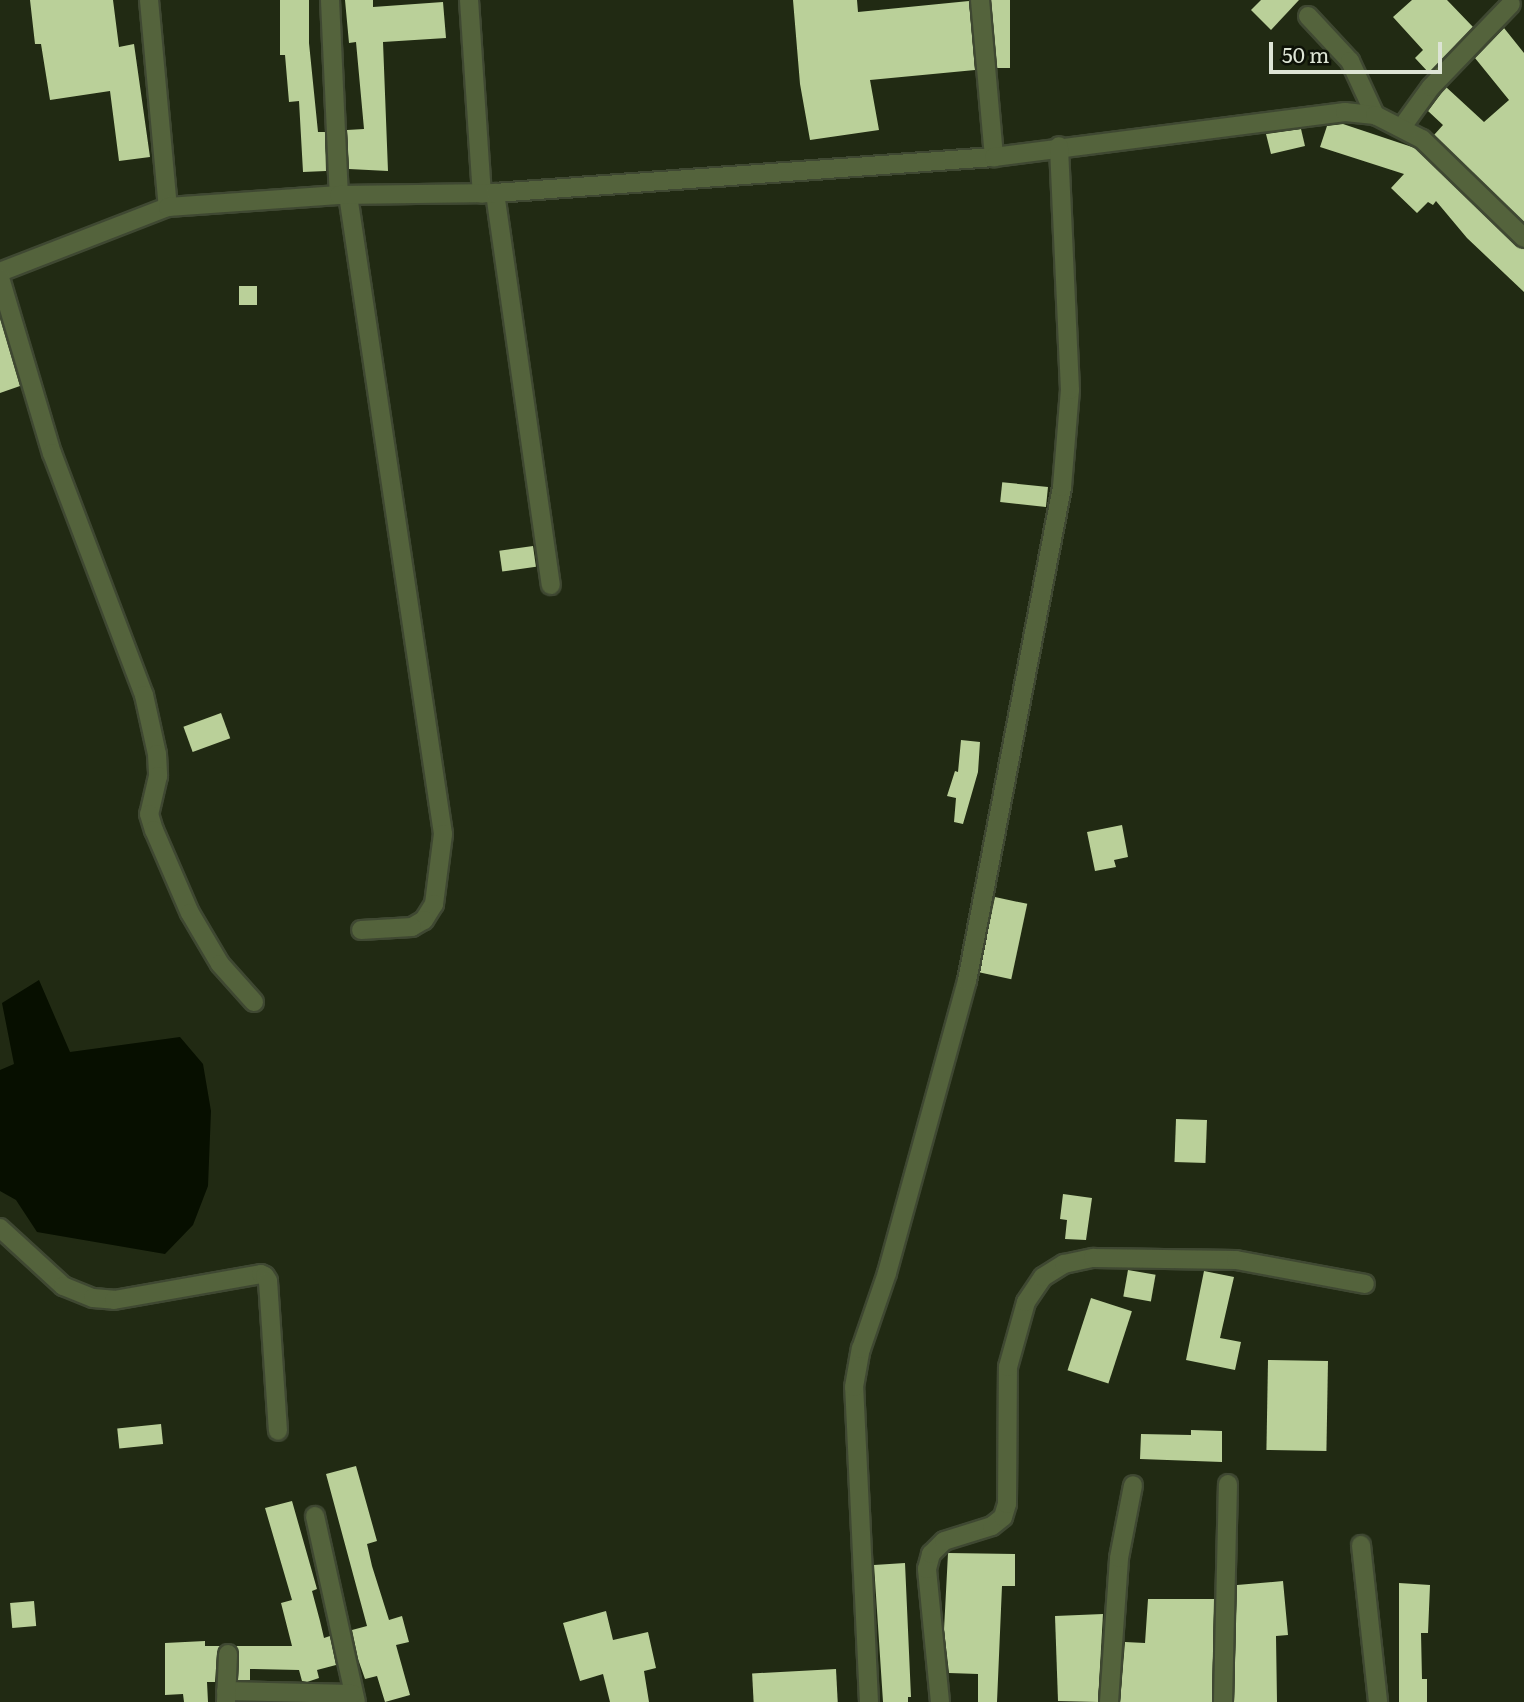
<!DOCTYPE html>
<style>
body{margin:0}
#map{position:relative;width:1524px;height:1702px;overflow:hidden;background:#212a13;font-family:Literata,serif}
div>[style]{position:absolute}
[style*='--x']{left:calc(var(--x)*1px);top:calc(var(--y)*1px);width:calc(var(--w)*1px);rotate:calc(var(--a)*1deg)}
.water>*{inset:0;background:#070f00}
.building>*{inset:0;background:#bad099;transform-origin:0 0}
.roads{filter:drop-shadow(2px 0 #3f4832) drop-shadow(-2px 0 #3f4832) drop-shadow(0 2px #3f4832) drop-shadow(0 -2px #3f4832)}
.minor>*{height:18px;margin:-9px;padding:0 9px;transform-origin:9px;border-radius:9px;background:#54633c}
span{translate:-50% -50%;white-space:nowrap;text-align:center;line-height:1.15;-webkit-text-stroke:7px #0d1107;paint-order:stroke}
.scale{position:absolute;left:1269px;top:42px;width:173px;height:32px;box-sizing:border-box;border:4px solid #dde4d5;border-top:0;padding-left:9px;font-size:21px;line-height:24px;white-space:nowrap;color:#dde4d5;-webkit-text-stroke:5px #0d1107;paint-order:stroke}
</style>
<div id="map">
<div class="water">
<div style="clip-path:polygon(39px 980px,70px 1052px,180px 1037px,203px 1064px,211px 1111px,208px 1186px,193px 1225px,165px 1254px,37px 1232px,16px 1200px,0 1191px,0 1070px,14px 1064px,2px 1003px)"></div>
</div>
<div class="building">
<div style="clip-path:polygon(30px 0,113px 0,119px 47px,134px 44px,150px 157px,119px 161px,110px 91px,50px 100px,41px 44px,35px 44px)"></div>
<div style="clip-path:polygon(280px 0,309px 0,309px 43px,318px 132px,325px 132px,326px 171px,303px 172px,299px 101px,289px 102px,285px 55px,280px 55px)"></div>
<div style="clip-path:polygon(345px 0,373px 0,373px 7px,443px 2px,446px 38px,383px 42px,388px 171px,349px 169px,347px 130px,364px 129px,356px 42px,349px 43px)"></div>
<div style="clip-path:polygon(793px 0,857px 0,858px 12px,969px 1px,975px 70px,870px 80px,879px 130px,810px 140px,800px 84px)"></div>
<div style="left:991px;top:0;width:19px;height:68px"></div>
<div style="clip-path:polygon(1261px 0,1299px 0,1271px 30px,1251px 10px)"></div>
<div style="clip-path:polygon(1412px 0,1447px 0,1473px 27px,1429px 73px,1415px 58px,1423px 50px,1393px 17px)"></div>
<div style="clip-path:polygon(1504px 28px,1524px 53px,1524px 222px,1434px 135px,1443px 125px,1428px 111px,1446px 87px,1484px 122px,1509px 100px,1475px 58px)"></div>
<div style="clip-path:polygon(1343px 124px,1415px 148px,1516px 246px,1524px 249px,1524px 292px,1467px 238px,1436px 201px,1433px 205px,1428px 202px,1417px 213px,1391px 188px,1404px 174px,1320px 147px,1327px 126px)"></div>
<div style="clip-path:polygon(1301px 129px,1305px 146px,1271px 154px,1266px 134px)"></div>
<div style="left:239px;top:286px;width:18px;height:19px"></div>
<div style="clip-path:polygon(0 318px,20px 386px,0 393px)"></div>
<div style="left:1048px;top:487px;width:20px;height:46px;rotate:96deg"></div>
<div style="left:533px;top:546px;width:21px;height:34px;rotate:82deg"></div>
<div style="left:221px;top:713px;width:27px;height:40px;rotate:70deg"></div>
<div style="clip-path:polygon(961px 740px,980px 742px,978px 772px,963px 824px,954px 822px,956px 798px,947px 796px,955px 771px,958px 772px)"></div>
<div style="clip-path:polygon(1122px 825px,1128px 857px,1114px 860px,1116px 867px,1095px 871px,1087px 832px)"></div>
<div style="left:995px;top:897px;width:33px;height:77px;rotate:12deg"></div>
<div style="left:1176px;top:1119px;width:31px;height:43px;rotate:2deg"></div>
<div style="clip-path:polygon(1063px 1194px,1092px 1198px,1086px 1240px,1065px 1239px,1067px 1220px,1060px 1219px)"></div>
<div style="left:1128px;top:1270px;width:28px;height:27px;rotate:10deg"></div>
<div style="clip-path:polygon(1204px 1271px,1234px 1277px,1220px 1338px,1241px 1342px,1235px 1370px,1186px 1360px)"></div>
<div style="left:1091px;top:1298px;width:43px;height:76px;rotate:18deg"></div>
<div style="left:1268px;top:1360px;width:60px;height:90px;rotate:1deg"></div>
<div style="left:161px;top:1424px;width:20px;height:44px;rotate:84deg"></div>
<div style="clip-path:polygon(1191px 1430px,1222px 1431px,1222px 1462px,1140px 1459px,1141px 1434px,1191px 1435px)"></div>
<div style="clip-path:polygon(356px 1466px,377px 1541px,367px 1544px,372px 1566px,389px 1620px,402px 1616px,409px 1642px,396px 1645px,410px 1695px,385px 1702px,377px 1676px,365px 1679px,358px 1659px,352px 1630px,367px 1626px,326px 1474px)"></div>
<div style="clip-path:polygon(292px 1501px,317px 1589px,312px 1591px,320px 1621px,324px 1638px,330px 1636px,336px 1665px,317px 1670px,319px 1678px,307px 1682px,302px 1681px,299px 1670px,250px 1669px,250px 1680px,238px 1680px,239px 1654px,236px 1646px,292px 1646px,281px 1603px,292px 1600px,265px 1508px)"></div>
<div style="clip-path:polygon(948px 1553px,1015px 1554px,1015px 1586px,1002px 1586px,997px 1702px,978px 1702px,978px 1674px,949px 1673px,944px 1630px)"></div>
<div style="clip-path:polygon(905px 1563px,911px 1697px,908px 1697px,908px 1702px,883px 1702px,874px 1565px)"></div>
<div style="clip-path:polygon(1283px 1581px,1288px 1635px,1276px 1636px,1277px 1702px,1234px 1702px,1237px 1585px)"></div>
<div style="clip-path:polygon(1399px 1583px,1430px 1585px,1428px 1633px,1421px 1633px,1422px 1679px,1427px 1679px,1427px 1702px,1399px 1702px)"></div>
<div style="clip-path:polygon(1148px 1599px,1214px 1599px,1212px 1702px,1120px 1702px,1125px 1642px,1145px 1643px)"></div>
<div style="left:34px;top:1601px;width:25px;height:24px;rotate:85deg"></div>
<div style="clip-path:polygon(606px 1611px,613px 1640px,648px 1632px,656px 1668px,644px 1671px,649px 1702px,610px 1702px,603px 1674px,580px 1681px,563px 1623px)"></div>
<div style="clip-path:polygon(1103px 1614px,1098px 1702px,1058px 1701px,1055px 1616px)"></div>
<div style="clip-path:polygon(205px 1641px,205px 1646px,221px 1646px,217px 1654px,215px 1682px,207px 1682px,208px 1702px,184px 1702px,183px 1694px,165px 1695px,165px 1643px)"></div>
<div style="left:836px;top:1669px;width:33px;height:84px;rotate:87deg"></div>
</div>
<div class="roads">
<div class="minor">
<div style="--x:149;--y:0;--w:208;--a:84.8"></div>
<div style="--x:330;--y:0;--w:195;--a:87.4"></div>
<div style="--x:469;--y:0;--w:194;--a:86.2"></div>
<div style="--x:980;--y:0;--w:158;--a:84.9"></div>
<div style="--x:1308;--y:16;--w:62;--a:47"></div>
<div style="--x:1350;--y:61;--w:60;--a:65.2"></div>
<div style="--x:1402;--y:127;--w:49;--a:-54.1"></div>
<div style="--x:1431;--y:87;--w:115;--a:-46.1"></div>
<div style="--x:495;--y:193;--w:396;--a:81.9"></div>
<div style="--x:348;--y:195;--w:646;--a:81.54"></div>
<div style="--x:443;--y:834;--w:71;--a:97.3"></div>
<div style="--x:434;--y:904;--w:19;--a:122"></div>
<div style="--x:424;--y:920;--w:14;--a:150"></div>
<div style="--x:412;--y:927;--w:51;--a:176.6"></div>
<div style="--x:0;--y:272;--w:180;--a:-21.2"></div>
<div style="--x:168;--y:207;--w:171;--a:-4"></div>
<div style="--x:339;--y:195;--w:156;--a:-0.7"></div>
<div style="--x:495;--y:193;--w:500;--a:-4.13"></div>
<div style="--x:994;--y:157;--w:354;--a:-7.3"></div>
<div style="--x:1345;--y:112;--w:30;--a:6"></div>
<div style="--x:1375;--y:115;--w:53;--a:27.1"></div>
<div style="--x:1422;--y:139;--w:142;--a:44.1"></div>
<div style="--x:0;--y:278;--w:183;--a:73.5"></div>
<div style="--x:52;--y:453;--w:259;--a:69.2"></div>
<div style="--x:144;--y:695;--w:60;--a:77.6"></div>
<div style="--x:157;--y:754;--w:22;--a:87"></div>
<div style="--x:158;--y:776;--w:39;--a:103"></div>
<div style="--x:149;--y:814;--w:17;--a:73"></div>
<div style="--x:154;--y:830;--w:90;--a:66.6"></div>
<div style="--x:190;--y:913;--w:59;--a:59.5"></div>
<div style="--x:220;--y:964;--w:51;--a:48.2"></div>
<div style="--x:0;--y:1228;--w:86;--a:42.6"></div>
<div style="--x:63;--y:1286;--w:32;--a:22"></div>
<div style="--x:93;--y:1298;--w:21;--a:5"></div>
<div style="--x:114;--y:1300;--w:149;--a:-10"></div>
<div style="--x:261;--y:1274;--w:4;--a:27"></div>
<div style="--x:265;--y:1276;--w:6;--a:59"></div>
<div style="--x:268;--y:1281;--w:150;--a:86.2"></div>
<div style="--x:315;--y:1516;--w:190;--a:77.6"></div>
<div style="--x:1361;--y:1545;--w:158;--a:83.8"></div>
<div style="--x:226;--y:1691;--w:127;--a:1.4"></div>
<div style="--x:226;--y:1702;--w:48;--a:-87.6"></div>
<div style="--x:869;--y:1702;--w:315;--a:-92.7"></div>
<div style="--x:854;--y:1387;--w:39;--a:-80"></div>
<div style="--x:861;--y:1349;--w:80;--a:-71.1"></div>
<div style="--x:887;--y:1273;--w:303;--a:-74.7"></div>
<div style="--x:967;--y:981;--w:503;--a:-79.11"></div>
<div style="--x:1062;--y:487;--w:97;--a:-85.3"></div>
<div style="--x:1070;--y:390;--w:244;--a:-92.6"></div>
<div style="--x:940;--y:1702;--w:134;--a:-95.6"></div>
<div style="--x:927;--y:1569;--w:16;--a:-75"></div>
<div style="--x:931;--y:1554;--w:18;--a:-45"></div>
<div style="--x:944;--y:1541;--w:50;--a:-17.4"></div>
<div style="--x:992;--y:1526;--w:14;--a:-39"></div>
<div style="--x:1003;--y:1517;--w:14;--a:-73"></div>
<div style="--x:1007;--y:1504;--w:137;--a:-89.6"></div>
<div style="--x:1008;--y:1367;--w:67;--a:-74.5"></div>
<div style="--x:1026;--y:1302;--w:30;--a:-56"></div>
<div style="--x:1043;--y:1277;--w:25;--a:-32"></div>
<div style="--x:1064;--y:1264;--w:30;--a:-12"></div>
<div style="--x:1093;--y:1258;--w:143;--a:0.8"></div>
<div style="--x:1236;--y:1260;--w:131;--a:10.5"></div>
<div style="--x:1109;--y:1702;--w:144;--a:-86"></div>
<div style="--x:1119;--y:1558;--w:74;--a:-79.1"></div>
<div style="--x:1223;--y:1702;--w:218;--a:-88.7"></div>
</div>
</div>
<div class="scale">50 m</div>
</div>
